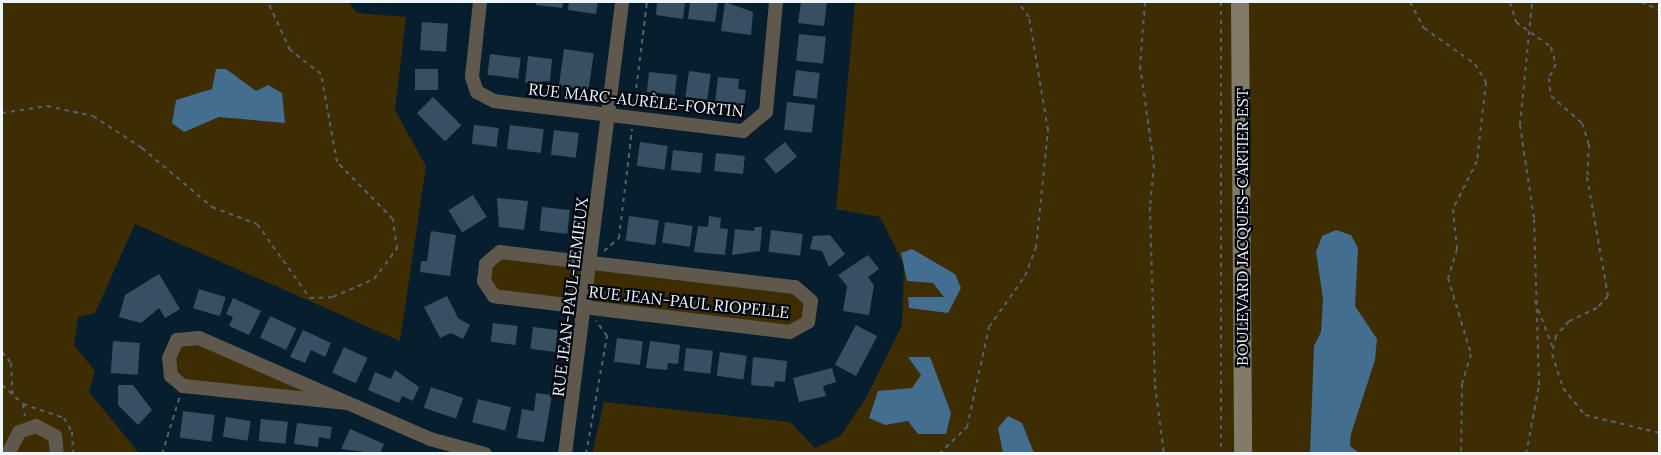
<!DOCTYPE html>
<meta charset="utf-8">
<style>
body{margin:0}
#map{position:relative;width:1661px;height:455px;overflow:hidden;background:#071e2e;font-family:Lora,serif}
div>[style]{position:absolute}
[style*='--x']{left:calc(var(--x)*1px);top:calc(var(--y)*1px);width:calc(var(--w)*1px);rotate:calc(var(--a)*1deg)}
.green>*{inset:0;background:#3e2c03}
.water>*{inset:0;background:#436e8f}
.building>*{inset:0;background:#384f61;transform-origin:0 0}
.path>*{height:2px;margin-top:-1px;transform-origin:0;background:repeating-linear-gradient(90deg,#516370 0 4.5px,transparent 0 9px)}
.street>*{height:14px;margin:-7px;padding:0 7px;transform-origin:7px;border-radius:7px;background:#5e584d}
.secondary>*{height:18px;margin:-9px;padding:0 9px;transform-origin:9px;border-radius:9px;background:#837a68}
span{translate:-50% -50%;white-space:nowrap;text-align:center;line-height:1.15;-webkit-text-stroke:4.5px #02070e;paint-order:stroke}
.street-label{font-size:16px;color:#eef6fd}
.frame{position:absolute;inset:0;border:3px solid #eef6fd;pointer-events:none}
</style>
<div id="map">
<div class="green">
<div style="clip-path:polygon(2px 2px,348px 2px,357px 13px,406px 17px,395px 110px,426px 166px,400px 341px,135px 224px,95px 313px,78px 317px,74px 345px,95px 371px,89px 392px,139px 453px,2px 453px)"></div>
<div style="clip-path:polygon(855px 2px,1659px 2px,1659px 453px,592px 454px,604px 402px,790px 422px,815px 448px,840px 436px,866px 398px,902px 325px,904px 265px,880px 217px,836px 209px)"></div>
<div style="clip-path:polygon(500px 252px,795px 287px,811px 301px,808px 322px,790px 332px,494px 296px,486px 264px)"></div>
<div style="clip-path:polygon(199px 338px,347px 403px,183px 386px,171px 376px,177px 340px)"></div>
</div>
<div class="water">
<div style="clip-path:polygon(216px 69px,226px 69px,256px 91px,268px 85px,282px 93px,285px 123px,219px 117px,184px 132px,172px 123px,176px 100px,212px 89px)"></div>
<div style="clip-path:polygon(1336px 230px,1351px 235px,1358px 248px,1355px 306px,1377px 339px,1375px 360px,1351px 434px,1350px 446px,1359px 453px,1310px 453px,1314px 346px,1321px 332px,1323px 299px,1316px 252px,1322px 236px)"></div>
<div style="clip-path:polygon(912px 249px,955px 274px,961px 288px,948px 313px,909px 308px,908px 297px,944px 297px,933px 283px,907px 281px,901px 253px)"></div>
<div style="clip-path:polygon(908px 357px,930px 357px,951px 413px,946px 434px,918px 434px,908px 421px,885px 425px,869px 418px,878px 391px,912px 388px,921px 375px)"></div>
<div style="clip-path:polygon(1008px 416px,1022px 423px,1034px 453px,1003px 453px,998px 428px)"></div>
</div>
<div class="building">
<div style="clip-path:polygon(536px 2px,563px 2px,562px 8px,536px 5px)"></div>
<div style="clip-path:polygon(569px 2px,598px 2px,596px 14px,568px 10px)"></div>
<div style="clip-path:polygon(657px 2px,685px 2px,683px 19px,656px 15px)"></div>
<div style="clip-path:polygon(690px 2px,718px 2px,715px 22px,688px 19px)"></div>
<div style="clip-path:polygon(725px 2px,753px 12px,751px 35px,721px 31px)"></div>
<div style="clip-path:polygon(801px 2px,827px 2px,824px 26px,798px 23px)"></div>
<div style="left:422px;top:22px;width:26px;height:28px;rotate:4deg"></div>
<div style="left:799px;top:34px;width:27px;height:27px;rotate:6deg"></div>
<div style="left:564px;top:49px;width:30px;height:37px;rotate:8deg"></div>
<div style="left:490px;top:54px;width:31px;height:21px;rotate:7deg"></div>
<div style="clip-path:polygon(528px 56px,552px 59px,550px 81px,525px 83px)"></div>
<div style="left:415px;top:69px;width:23px;height:21px"></div>
<div style="left:796px;top:70px;width:24px;height:26px;rotate:7deg"></div>
<div style="left:689px;top:71px;width:22px;height:26px;rotate:8deg"></div>
<div style="left:649px;top:72px;width:28px;height:20px;rotate:6deg"></div>
<div style="clip-path:polygon(718px 77px,739px 79px,738px 89px,746px 90px,744px 106px,715px 102px)"></div>
<div style="left:433px;top:97px;width:40px;height:23px;rotate:45deg"></div>
<div style="left:787px;top:102px;width:28px;height:28px;rotate:6deg"></div>
<div style="left:474px;top:125px;width:25px;height:19px;rotate:7deg"></div>
<div style="left:510px;top:125px;width:34px;height:24px;rotate:7deg"></div>
<div style="left:554px;top:130px;width:25px;height:25px;rotate:7deg"></div>
<div style="left:640px;top:142px;width:28px;height:24px;rotate:8deg"></div>
<div style="left:785px;top:142px;width:19px;height:27px;rotate:51deg"></div>
<div style="left:673px;top:150px;width:30px;height:20px;rotate:6deg"></div>
<div style="left:716px;top:153px;width:29px;height:18px;rotate:6deg"></div>
<div style="left:473px;top:195px;width:26px;height:29px;rotate:58deg"></div>
<div style="clip-path:polygon(497px 198px,528px 201px,524px 230px,499px 227px)"></div>
<div style="left:542px;top:207px;width:28px;height:24px;rotate:6deg"></div>
<div style="left:629px;top:216px;width:30px;height:25px;rotate:8deg"></div>
<div style="clip-path:polygon(709px 216px,721px 218px,720px 228px,728px 229px,725px 255px,694px 252px,698px 226px,708px 227px)"></div>
<div style="left:665px;top:222px;width:28px;height:21px;rotate:8deg"></div>
<div style="clip-path:polygon(755px 227px,762px 227px,760px 251px,732px 255px,735px 229px,754px 231px)"></div>
<div style="left:771px;top:230px;width:32px;height:22px;rotate:7deg"></div>
<div style="clip-path:polygon(431px 231px,456px 235px,450px 276px,420px 272px,421px 261px,427px 261px)"></div>
<div style="clip-path:polygon(830px 235px,845px 254px,829px 267px,822px 251px,810px 249px,813px 236px)"></div>
<div style="clip-path:polygon(868px 255px,879px 269px,868px 277px,874px 285px,869px 315px,843px 311px,847px 286px,838px 275px)"></div>
<div style="clip-path:polygon(159px 274px,180px 309px,165px 318px,159px 308px,141px 323px,119px 317px,125px 295px)"></div>
<div style="left:199px;top:289px;width:28px;height:20px;rotate:17deg"></div>
<div style="clip-path:polygon(447px 296px,458px 318px,470px 325px,463px 339px,451px 333px,440px 338px,424px 307px)"></div>
<div style="clip-path:polygon(233px 298px,261px 311px,249px 335px,229px 326px,233px 317px,226px 314px)"></div>
<div style="left:270px;top:316px;width:29px;height:24px;rotate:25deg"></div>
<div style="left:493px;top:323px;width:25px;height:19px;rotate:7deg"></div>
<div style="left:856px;top:325px;width:24px;height:45px;rotate:28deg"></div>
<div style="left:533px;top:327px;width:25px;height:22px;rotate:7deg"></div>
<div style="clip-path:polygon(303px 330px,331px 343px,325px 357px,311px 350px,305px 363px,290px 357px)"></div>
<div style="left:617px;top:338px;width:26px;height:24px;rotate:7deg"></div>
<div style="left:113px;top:341px;width:27px;height:32px;rotate:4deg"></div>
<div style="clip-path:polygon(650px 341px,680px 345px,678px 364px,668px 363px,667px 370px,646px 368px)"></div>
<div style="left:344px;top:347px;width:26px;height:28px;rotate:25deg"></div>
<div style="left:686px;top:348px;width:27px;height:23px;rotate:6deg"></div>
<div style="left:720px;top:352px;width:27px;height:24px;rotate:8deg"></div>
<div style="clip-path:polygon(753px 357px,787px 361px,785px 382px,775px 381px,774px 387px,751px 385px)"></div>
<div style="clip-path:polygon(832px 368px,836px 382px,823px 386px,826px 396px,799px 402px,793px 378px)"></div>
<div style="clip-path:polygon(395px 370px,419px 387px,413px 401px,402px 396px,399px 403px,368px 390px,375px 372px,391px 379px)"></div>
<div style="clip-path:polygon(118px 385px,133px 385px,152px 410px,138px 425px,118px 405px)"></div>
<div style="left:431px;top:387px;width:34px;height:22px;rotate:19deg"></div>
<div style="clip-path:polygon(536px 393px,552px 395px,544px 442px,517px 438px,522px 409px,534px 411px)"></div>
<div style="left:478px;top:399px;width:34px;height:24px;rotate:14deg"></div>
<div style="left:183px;top:411px;width:32px;height:27px;rotate:7deg"></div>
<div style="left:226px;top:417px;width:25px;height:20px;rotate:9deg"></div>
<div style="left:261px;top:419px;width:27px;height:22px;rotate:6deg"></div>
<div style="clip-path:polygon(297px 423px,332px 427px,330px 439px,319px 437px,318px 447px,294px 444px)"></div>
<div style="clip-path:polygon(350px 429px,384px 444px,380px 454px,341px 449px)"></div>
</div>
<div class="path">
<div style="--x:1145;--y:2;--w:64;--a:94.5"></div>
<div style="--x:1140;--y:66;--w:99;--a:81.9"></div>
<div style="--x:1154;--y:164;--w:43;--a:95.3"></div>
<div style="--x:1150;--y:207;--w:178;--a:88.4"></div>
<div style="--x:1155;--y:385;--w:70;--a:82.6"></div>
<div style="--x:1221;--y:2;--w:452;--a:90"></div>
<div style="--x:1410;--y:2;--w:30;--a:62"></div>
<div style="--x:1424;--y:28;--w:62;--a:35.2"></div>
<div style="--x:1475;--y:64;--w:21;--a:59"></div>
<div style="--x:1486;--y:82;--w:80;--a:96.5"></div>
<div style="--x:1477;--y:161;--w:54;--a:116.6"></div>
<div style="--x:1453;--y:209;--w:40;--a:84.3"></div>
<div style="--x:1457;--y:249;--w:30;--a:107"></div>
<div style="--x:1448;--y:278;--w:79;--a:73.2"></div>
<div style="--x:1471;--y:354;--w:31;--a:107"></div>
<div style="--x:1462;--y:384;--w:70;--a:90.8"></div>
<div style="--x:1510;--y:2;--w:21;--a:73"></div>
<div style="--x:1516;--y:22;--w:43;--a:35.5"></div>
<div style="--x:1551;--y:47;--w:18;--a:74"></div>
<div style="--x:1556;--y:64;--w:16;--a:117"></div>
<div style="--x:1549;--y:78;--w:18;--a:84"></div>
<div style="--x:1551;--y:96;--w:41;--a:41.1"></div>
<div style="--x:1582;--y:123;--w:22;--a:72"></div>
<div style="--x:1589;--y:144;--w:33;--a:93"></div>
<div style="--x:1587;--y:177;--w:121;--a:80"></div>
<div style="--x:1608;--y:296;--w:16;--a:133"></div>
<div style="--x:1597;--y:308;--w:31;--a:155"></div>
<div style="--x:1569;--y:321;--w:20;--a:131"></div>
<div style="--x:1556;--y:336;--w:18;--a:103"></div>
<div style="--x:1552;--y:354;--w:36;--a:72"></div>
<div style="--x:1563;--y:388;--w:35;--a:51"></div>
<div style="--x:1585;--y:415;--w:77;--a:13.5"></div>
<div style="--x:1641;--y:2;--w:21;--a:23"></div>
<div style="--x:634;--y:106;--w:105;--a:-82.9"></div>
<div style="--x:2;--y:113;--w:46;--a:-8.8"></div>
<div style="--x:47;--y:106;--w:47;--a:12.3"></div>
<div style="--x:93;--y:116;--w:59;--a:33.1"></div>
<div style="--x:142;--y:148;--w:92;--a:40.1"></div>
<div style="--x:212;--y:207;--w:48;--a:20.7"></div>
<div style="--x:257;--y:224;--w:91;--a:54.4"></div>
<div style="--x:310;--y:298;--w:23;--a:-2"></div>
<div style="--x:333;--y:297;--w:45;--a:-23.7"></div>
<div style="--x:374;--y:279;--w:38;--a:-53"></div>
<div style="--x:397;--y:249;--w:30;--a:-98"></div>
<div style="--x:393;--y:219;--w:80;--a:-134.5"></div>
<div style="--x:337;--y:162;--w:89;--a:-100.3"></div>
<div style="--x:321;--y:74;--w:39;--a:-142"></div>
<div style="--x:290;--y:50;--w:53;--a:-114.6"></div>
<div style="--x:604;--y:251;--w:20;--a:-41"></div>
<div style="--x:619;--y:238;--w:110;--a:-83.2"></div>
<div style="--x:1535;--y:301;--w:48;--a:69.3"></div>
<div style="--x:2;--y:352;--w:14;--a:51"></div>
<div style="--x:11;--y:363;--w:34;--a:87"></div>
<div style="--x:2;--y:385;--w:28;--a:42"></div>
<div style="--x:23;--y:404;--w:43;--a:18.9"></div>
<div style="--x:64;--y:418;--w:16;--a:60"></div>
<div style="--x:72;--y:432;--w:22;--a:87"></div>
<div style="--x:23;--y:404;--w:12;--a:81"></div>
<div style="--x:162;--y:454;--w:61;--a:-72.8"></div>
<div style="--x:586;--y:454;--w:120;--a:-79.9"></div>
<div style="--x:607;--y:336;--w:19;--a:-126"></div>
<div style="--x:939;--y:454;--w:39;--a:-44"></div>
<div style="--x:967;--y:427;--w:102;--a:-77.6"></div>
<div style="--x:989;--y:327;--w:62;--a:-54.8"></div>
<div style="--x:1025;--y:276;--w:30;--a:-69"></div>
<div style="--x:1036;--y:248;--w:119;--a:-84.2"></div>
<div style="--x:1048;--y:130;--w:115;--a:-99.5"></div>
<div style="--x:1029;--y:17;--w:19;--a:-126"></div>
<div style="--x:1526;--y:454;--w:70;--a:-79.3"></div>
<div style="--x:1539;--y:385;--w:167;--a:-91.7"></div>
<div style="--x:1534;--y:218;--w:94;--a:-98.6"></div>
<div style="--x:1520;--y:125;--w:124;--a:-84.4"></div>
</div>
<div class="street">
<div style="--x:480;--y:2;--w:75;--a:96.1"></div>
<div style="--x:472;--y:77;--w:16;--a:72"></div>
<div style="--x:477;--y:92;--w:19;--a:28"></div>
<div style="--x:494;--y:101;--w:251;--a:6.9"></div>
<div style="--x:743;--y:131;--w:30;--a:-40"></div>
<div style="--x:766;--y:112;--w:110;--a:-84.8"></div>
<div style="--x:500;--y:252;--w:297;--a:6.8"></div>
<div style="--x:795;--y:287;--w:21;--a:41"></div>
<div style="--x:811;--y:301;--w:21;--a:98"></div>
<div style="--x:808;--y:322;--w:21;--a:151"></div>
<div style="--x:790;--y:332;--w:298;--a:-173.1"></div>
<div style="--x:494;--y:296;--w:18;--a:-124"></div>
<div style="--x:484;--y:281;--w:17;--a:-83"></div>
<div style="--x:486;--y:264;--w:18;--a:-41"></div>
<div style="--x:347;--y:403;--w:165;--a:-174.1"></div>
<div style="--x:183;--y:386;--w:16;--a:-140"></div>
<div style="--x:171;--y:376;--w:18;--a:-96"></div>
<div style="--x:169;--y:358;--w:20;--a:-66"></div>
<div style="--x:177;--y:340;--w:22;--a:-5"></div>
<div style="--x:199;--y:338;--w:252;--a:23.6"></div>
<div style="--x:430;--y:439;--w:57;--a:15.3"></div>
<div style="--x:8;--y:454;--w:25;--a:-63"></div>
<div style="--x:19;--y:432;--w:18;--a:-19"></div>
<div style="--x:36;--y:426;--w:21;--a:28"></div>
<div style="--x:55;--y:436;--w:18;--a:84"></div>
<div style="--x:565;--y:454;--w:456;--a:-82.8"></div>
</div>
<div class="secondary">
<div style="--x:1240;--y:2;--w:452;--a:89.6"></div>
</div>
<div class="street-label">
<span style="left:636px;top:100px;rotate:6deg">RUE MARC-AURÈLE-FORTIN</span>
<span style="left:1242px;top:227px;rotate:-90deg">BOULEVARD JACQUES-CARTIER EST</span>
<span style="left:570px;top:297px;rotate:-83deg">RUE JEAN-PAUL-LEMIEUX</span>
<span style="left:689px;top:302px;rotate:6deg">RUE JEAN-PAUL RIOPELLE</span>
</div>
<div class="frame"></div>
</div>
